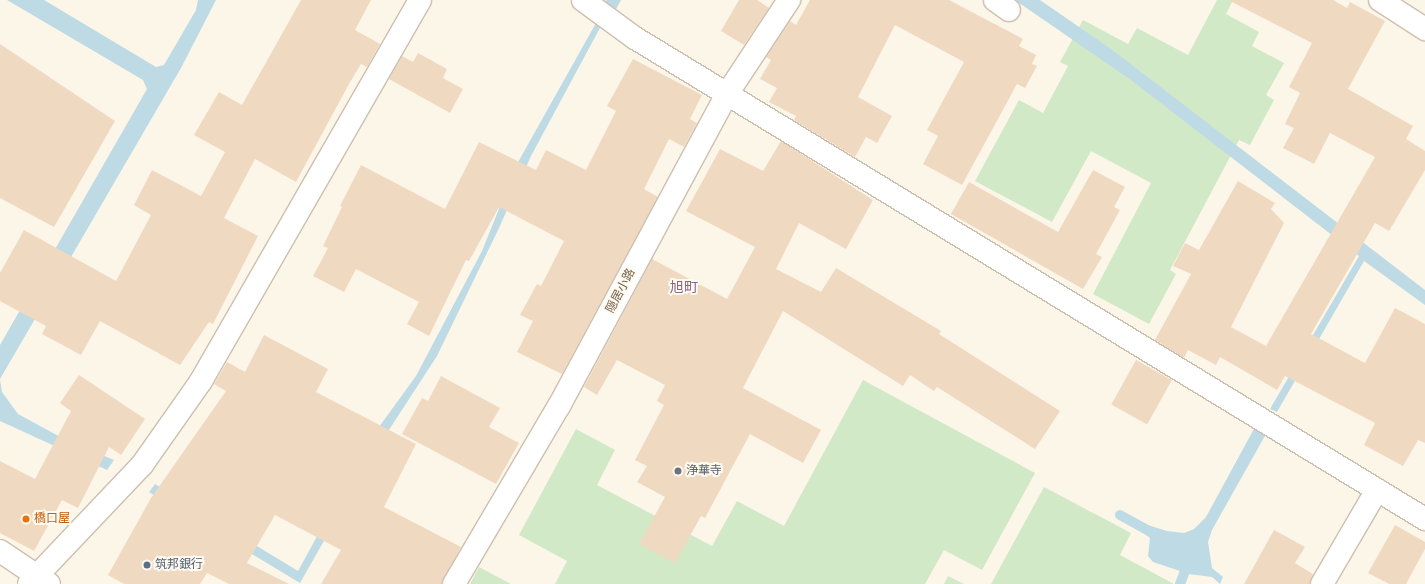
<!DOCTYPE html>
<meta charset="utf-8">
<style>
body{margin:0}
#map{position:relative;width:1425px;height:584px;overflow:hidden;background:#fcf6e9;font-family:Signika,"Noto Sans JP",sans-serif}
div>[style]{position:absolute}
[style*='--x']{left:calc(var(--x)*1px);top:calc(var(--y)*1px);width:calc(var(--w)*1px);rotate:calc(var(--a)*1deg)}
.green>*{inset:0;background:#d1e9c7}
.water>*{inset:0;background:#bddae5}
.pier>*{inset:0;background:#fcf6e9}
.stream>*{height:10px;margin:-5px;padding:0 5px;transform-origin:5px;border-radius:5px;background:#bddae5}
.building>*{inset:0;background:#f0d9c1;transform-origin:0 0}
.roads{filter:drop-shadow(1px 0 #cdbfaf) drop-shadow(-1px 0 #cdbfaf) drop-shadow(0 1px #cdbfaf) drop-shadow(0 -1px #cdbfaf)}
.minor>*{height:22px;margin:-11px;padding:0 11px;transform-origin:11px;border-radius:11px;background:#fff}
.tertiary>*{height:22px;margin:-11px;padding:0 11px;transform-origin:11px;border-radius:11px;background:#fff}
.dots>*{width:11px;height:11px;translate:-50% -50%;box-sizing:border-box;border:2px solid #fefaef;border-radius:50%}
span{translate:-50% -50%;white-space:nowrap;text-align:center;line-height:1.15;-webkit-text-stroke:4px #fefaef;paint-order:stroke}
.street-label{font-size:12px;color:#75604d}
.worship-label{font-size:12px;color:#5b616d}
.left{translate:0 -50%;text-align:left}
.food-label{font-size:12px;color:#c56008}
.service-label{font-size:12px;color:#4e5e75}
.quarter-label{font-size:14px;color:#886591}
</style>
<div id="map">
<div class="green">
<div style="clip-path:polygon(1217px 0,1233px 0,1226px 14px,1259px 32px,1252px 46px,1284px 63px,1266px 95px,1274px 100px,1250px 145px,1239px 140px,1170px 270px,1176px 274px,1149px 324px,1093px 294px,1151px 183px,1091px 151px,1052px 222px,975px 181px,1019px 100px,1043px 113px,1068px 66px,1060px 62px,1083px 20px,1128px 44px,1137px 28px,1188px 55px)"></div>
<div style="clip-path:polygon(863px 380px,1035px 473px,982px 570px,944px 550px,925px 584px,555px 584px,567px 561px,519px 535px,576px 429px,615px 450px,597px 485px,712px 546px,737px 501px,784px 526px)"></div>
<div style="clip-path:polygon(1044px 487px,1131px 533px,1120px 555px,1174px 584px,991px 584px)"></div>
<div style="clip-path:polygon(479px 567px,511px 584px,470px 584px)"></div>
<div style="clip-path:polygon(948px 576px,964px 584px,944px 584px)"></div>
</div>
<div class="water">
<div style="clip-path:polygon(7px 0,44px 0,156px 67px,164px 65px,196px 10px,198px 0,216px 0,181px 68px,0 379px,0 345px,147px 89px,143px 80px)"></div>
<div style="clip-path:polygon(606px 0,621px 0,615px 11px,604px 5px)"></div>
<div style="clip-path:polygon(1015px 0,1040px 0,1111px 49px,1425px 290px,1425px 305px,1364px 261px,1277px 412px,1270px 409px,1359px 256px,1131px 80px)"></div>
<div style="clip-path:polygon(596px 23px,601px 26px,531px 156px,499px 228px,437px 356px,374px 453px,300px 583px,149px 492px,155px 484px,298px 571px,371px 438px,416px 376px,482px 251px,517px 164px)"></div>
<div style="clip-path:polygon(0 380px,2px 392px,18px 414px,66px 440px,114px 460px,107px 470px,0 421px)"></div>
<div style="clip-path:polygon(1255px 427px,1266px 434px,1212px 530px,1208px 542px,1212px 568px,1223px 577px,1220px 584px,1212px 577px,1189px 574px,1153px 562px,1148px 556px,1150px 538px,1141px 530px,1141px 523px,1167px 531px,1184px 533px,1194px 529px,1206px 517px)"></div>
</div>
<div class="pier">
<div style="clip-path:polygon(0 567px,23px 584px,0 584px)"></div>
</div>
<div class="stream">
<div style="--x:1120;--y:515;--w:37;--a:29"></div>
<div style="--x:1180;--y:584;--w:26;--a:-69"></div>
</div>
<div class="building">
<div style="clip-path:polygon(301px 0,371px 0,355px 30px,380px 44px,367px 67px,361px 64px,349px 84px,296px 182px,255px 159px,224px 218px,258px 236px,213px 324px,209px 322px,180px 365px,100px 321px,81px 355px,42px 334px,46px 326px,0 301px,0 273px,24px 230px,116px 281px,151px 215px,134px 205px,152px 170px,201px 196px,225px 152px,194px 135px,219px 92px,242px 105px)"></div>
<div style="clip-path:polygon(739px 0,757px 0,769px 8px,744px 45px,721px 31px)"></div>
<div style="clip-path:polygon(810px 0,949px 0,1023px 39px,1019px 46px,1036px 55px,1032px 64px,1037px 66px,1025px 88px,1017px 84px,962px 185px,923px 164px,938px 136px,927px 130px,964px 62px,895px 25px,858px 97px,892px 116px,877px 143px,866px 137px,855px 157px,794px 120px,796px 116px,769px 102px,777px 88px,760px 79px,771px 60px,766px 57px,790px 21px,796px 25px)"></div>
<div style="clip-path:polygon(1228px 0,1333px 0,1347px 8px,1350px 2px,1385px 21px,1348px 89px,1413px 126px,1406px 139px,1425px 151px,1425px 170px,1389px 231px,1375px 223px,1311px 334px,1365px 363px,1395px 308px,1425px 324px,1425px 443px,1418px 440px,1403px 466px,1364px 445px,1375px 423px,1285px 376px,1277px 390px,1220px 357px,1216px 365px,1188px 350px,1184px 358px,1155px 340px,1191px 274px,1173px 266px,1185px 243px,1199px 250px,1238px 181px,1275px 203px,1271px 209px,1284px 223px,1231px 327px,1266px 346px,1375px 157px,1330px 133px,1314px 164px,1283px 148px,1294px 128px,1285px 124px,1300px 93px,1289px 87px,1312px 43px)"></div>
<div style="clip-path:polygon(0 44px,115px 121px,54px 227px,0 198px)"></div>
<div style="clip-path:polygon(418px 53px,447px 69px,443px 78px,463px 89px,450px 113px,389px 79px,402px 56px,413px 62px)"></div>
<div style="clip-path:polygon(633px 59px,702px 95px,690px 119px,697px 123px,684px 147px,669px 139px,644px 189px,658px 197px,562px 374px,517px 352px,533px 321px,520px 315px,537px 284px,541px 286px,564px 241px,499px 207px,469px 261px,466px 260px,429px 336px,407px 324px,419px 302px,356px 269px,344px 292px,313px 276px,328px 248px,323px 246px,342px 207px,340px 206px,361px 165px,445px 209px,479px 142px,536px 170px,546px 150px,586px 170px,616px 111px,607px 106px)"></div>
<div style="clip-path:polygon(781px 141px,873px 200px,846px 249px,799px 223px,776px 269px,821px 292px,836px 268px,941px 331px,939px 334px,1060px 411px,1035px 449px,937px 387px,934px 391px,910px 375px,903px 386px,783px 311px,743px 388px,821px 430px,803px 463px,750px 434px,705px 518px,701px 516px,675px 563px,639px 544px,665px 497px,637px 482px,647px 466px,635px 460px,664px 405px,657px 401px,665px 385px,617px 360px,597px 395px,584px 387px,652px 259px,727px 299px,755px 247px,686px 211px,720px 149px,763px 171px)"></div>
<div style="clip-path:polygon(1093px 170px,1125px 187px,1114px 207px,1120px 210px,1096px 254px,1102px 257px,1083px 289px,951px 214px,969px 182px,1058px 232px)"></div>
<div style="clip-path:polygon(264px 335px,328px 369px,316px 392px,416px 444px,384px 507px,461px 547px,442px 584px,321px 584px,341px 550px,275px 515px,247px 563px,289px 584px,229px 584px,207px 573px,200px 584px,124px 584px,108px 575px,151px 498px,226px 391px,214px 384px,227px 362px,245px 372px)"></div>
<div style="left:1136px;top:360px;width:41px;height:51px;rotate:29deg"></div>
<div style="clip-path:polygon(79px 375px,145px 419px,121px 455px,109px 447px,78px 508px,62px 500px,34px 551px,0 533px,0 461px,35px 479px,71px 411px,60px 403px)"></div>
<div style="clip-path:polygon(441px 376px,500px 408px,489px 427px,519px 443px,496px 484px,402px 434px,422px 398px,428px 401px)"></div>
<div style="clip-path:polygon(1395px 525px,1425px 542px,1425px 549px,1406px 584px,1389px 584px,1368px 573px)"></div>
<div style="clip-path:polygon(1274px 530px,1305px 547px,1295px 563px,1313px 574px,1310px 584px,1244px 584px)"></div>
</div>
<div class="roads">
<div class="minor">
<div style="--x:583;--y:0;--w:64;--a:36.2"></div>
<div style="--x:635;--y:38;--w:925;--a:31.34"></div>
<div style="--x:995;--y:0;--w:17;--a:36"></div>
<div style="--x:1380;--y:0;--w:54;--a:32.8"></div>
<div style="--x:0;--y:551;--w:59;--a:34"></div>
<div style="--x:454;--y:584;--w:207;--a:-59.5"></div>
<div style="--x:559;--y:406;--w:354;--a:-61.7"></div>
<div style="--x:727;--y:94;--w:113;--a:-56.6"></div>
<div style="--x:1322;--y:584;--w:109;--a:-59.7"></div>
</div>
<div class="tertiary">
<div style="--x:29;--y:584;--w:164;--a:-46.5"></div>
<div style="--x:142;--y:465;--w:103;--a:-54.9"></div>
<div style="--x:201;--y:381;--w:439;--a:-60.1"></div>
</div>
</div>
<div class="dots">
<div style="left:678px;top:471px;background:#6b7280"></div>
<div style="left:26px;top:519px;background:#e8710a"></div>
<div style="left:147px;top:565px;background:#5c6f8a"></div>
</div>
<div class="street-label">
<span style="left:621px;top:291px;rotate:-62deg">隠居小路</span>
</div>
<div class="worship-label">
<span class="left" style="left:686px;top:471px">浄華寺</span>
</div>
<div class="food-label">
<span class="left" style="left:34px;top:519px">橋口屋</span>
</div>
<div class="service-label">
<span class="left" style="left:155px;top:565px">筑邦銀行</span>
</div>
<div class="quarter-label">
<span style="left:684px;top:288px">旭町</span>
</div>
</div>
